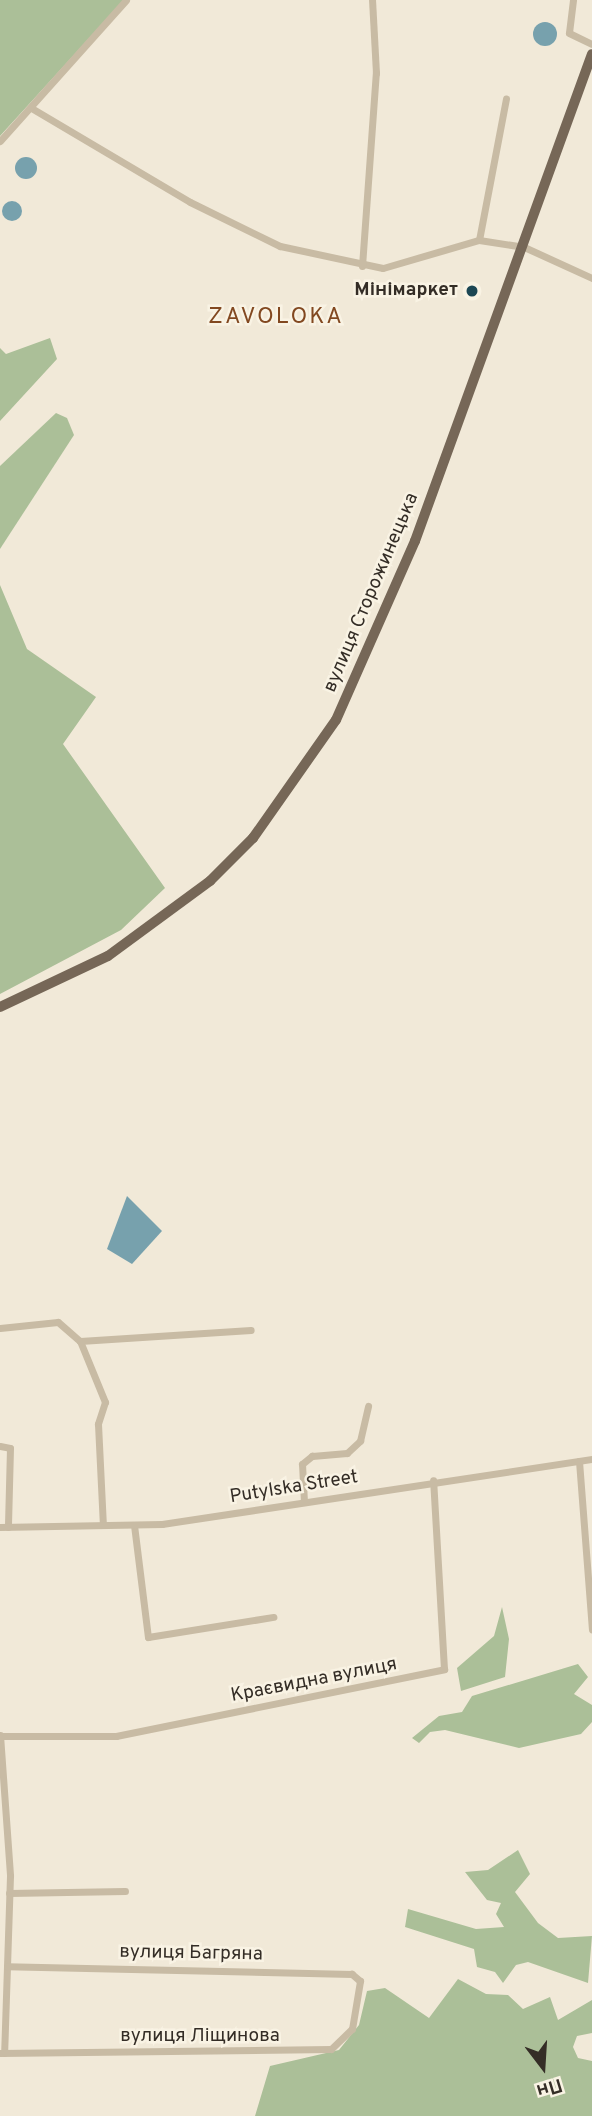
<!DOCTYPE html>
<meta charset="utf-8">
<style>
body{margin:0}
#map{position:relative;width:592px;height:2116px;overflow:hidden;background:#f1e9d8;font-family:Overpass,sans-serif}
div>[style]{position:absolute}
[style*='--x']{left:calc(var(--x)*1px);top:calc(var(--y)*1px);width:calc(var(--w)*1px);rotate:calc(var(--a)*1deg)}
.green>*{inset:0;background:#abbf98}
.water>*{inset:0;background:#77a1ad}
.round{border-radius:50%}
.street>*{height:7px;margin:-3.5px;padding:0 3.5px;transform-origin:3.5px;border-radius:3.5px;background:#c8bba4}
.primary>*{height:10px;margin:-5px;padding:0 5px;transform-origin:5px;border-radius:5px;background:#766757}
.dots>*{width:19px;height:19px;translate:-50% -50%;box-sizing:border-box;border:4px solid #f9f3e4;border-radius:50%}
span{translate:-50% -50%;white-space:nowrap;text-align:center;line-height:1.15;-webkit-text-stroke:5px #f9f3e4;paint-order:stroke}
.poi-label{font-size:19px;color:#342d26;font-weight:700}
.right{translate:-100% -50%;text-align:right}
.street-label{font-size:19px;color:#342d26}
.quarter-label{font-size:23px;color:#824820;letter-spacing:2px}
.north{position:absolute;left:508px;top:2032px;width:70px;height:70px;-webkit-text-stroke:5px #f9f3e4;paint-order:stroke;rotate:163deg;font-size:19px;font-weight:700;line-height:28px;text-align:center;color:#342d26}
.north::after{content:'';display:block;margin:auto;width:24px;height:32px;background:#342d26;clip-path:polygon(50% 0,100% 100%,50% 72%,0 100%)}
</style>
<div id="map">
<div class="green">
<div style="clip-path:polygon(0 0,124px 0,0 136px)"></div>
<div style="clip-path:polygon(50px 338px,57px 359px,0 421px,0 348px,6px 354px)"></div>
<div style="clip-path:polygon(56px 413px,67px 418px,74px 435px,0 549px,0 466px)"></div>
<div style="clip-path:polygon(0 585px,27px 649px,96px 697px,63px 744px,165px 888px,121px 930px,0 994px)"></div>
<div style="clip-path:polygon(502px 1607px,509px 1639px,505px 1677px,461px 1691px,457px 1668px,494px 1636px)"></div>
<div style="clip-path:polygon(578px 1664px,588px 1677px,574px 1694px,592px 1705px,592px 1722px,581px 1734px,519px 1748px,445px 1730px,430px 1732px,419px 1743px,412px 1738px,439px 1716px,462px 1712px,472px 1696px)"></div>
<div style="clip-path:polygon(518px 1850px,530px 1874px,515px 1892px,538px 1923px,558px 1938px,592px 1936px,588px 1983px,528px 1962px,516px 1965px,503px 1983px,495px 1972px,477px 1967px,474px 1949px,405px 1927px,408px 1909px,476px 1929px,504px 1927px,496px 1914px,501px 1903px,487px 1900px,465px 1872px,488px 1870px)"></div>
<div style="clip-path:polygon(458px 1979px,486px 1994px,508px 1995px,523px 2009px,550px 1997px,558px 2020px,592px 2000px,592px 2033px,577px 2036px,573px 2047px,578px 2058px,592px 2061px,592px 2116px,255px 2116px,270px 2066px,339px 2050px,359px 2025px,367px 1991px,385px 1988px,429px 2018px)"></div>
</div>
<div class="water">
<div class="round" style="left:533px;top:22px;width:24px;height:24px"></div>
<div class="round" style="left:15px;top:157px;width:22px;height:22px"></div>
<div class="round" style="left:2px;top:201px;width:20px;height:20px"></div>
<div style="clip-path:polygon(127px 1196px,162px 1231px,132px 1264px,107px 1249px)"></div>
</div>
<div class="street">
<div style="--x:573;--y:0;--w:33;--a:97"></div>
<div style="--x:569;--y:33;--w:25;--a:26"></div>
<div style="--x:33;--y:109;--w:182;--a:30.6"></div>
<div style="--x:190;--y:202;--w:100;--a:26.1"></div>
<div style="--x:280;--y:246;--w:105;--a:12.1"></div>
<div style="--x:383;--y:268;--w:100;--a:-16.3"></div>
<div style="--x:479;--y:240;--w:46;--a:8.8"></div>
<div style="--x:524;--y:247;--w:75;--a:24.5"></div>
<div style="--x:0;--y:141;--w:189;--a:-48.2"></div>
<div style="--x:479;--y:240;--w:144;--a:-79.2"></div>
<div style="--x:362;--y:266;--w:194;--a:-85.9"></div>
<div style="--x:376;--y:73;--w:73;--a:-93.1"></div>
<div style="--x:0;--y:1328;--w:58;--a:-5.9"></div>
<div style="--x:58;--y:1322;--w:29;--a:41"></div>
<div style="--x:80;--y:1341;--w:171;--a:-3.7"></div>
<div style="--x:80;--y:1341;--w:66;--a:67.7"></div>
<div style="--x:105;--y:1402;--w:23;--a:108"></div>
<div style="--x:98;--y:1424;--w:101;--a:87.2"></div>
<div style="--x:0;--y:1446;--w:10;--a:11"></div>
<div style="--x:10;--y:1448;--w:79;--a:91.5"></div>
<div style="--x:579;--y:1461;--w:169;--a:85.6"></div>
<div style="--x:304;--y:1502;--w:38;--a:-93"></div>
<div style="--x:302;--y:1464;--w:13;--a:-39"></div>
<div style="--x:312;--y:1456;--w:35;--a:-5"></div>
<div style="--x:347;--y:1453;--w:18;--a:-43"></div>
<div style="--x:360;--y:1441;--w:36;--a:-77"></div>
<div style="--x:134;--y:1525;--w:113;--a:82.9"></div>
<div style="--x:148;--y:1637;--w:127;--a:-9.1"></div>
<div style="--x:0;--y:1527;--w:162;--a:-1.1"></div>
<div style="--x:162;--y:1524;--w:435;--a:-8.6"></div>
<div style="--x:0;--y:1735;--w:141;--a:85.9"></div>
<div style="--x:10;--y:1876;--w:177;--a:91.9"></div>
<div style="--x:0;--y:1736;--w:116;--a:0"></div>
<div style="--x:116;--y:1736;--w:335;--a:-11.5"></div>
<div style="--x:444;--y:1669;--w:189;--a:-93.3"></div>
<div style="--x:9;--y:1893;--w:116;--a:-1"></div>
<div style="--x:0;--y:2053;--w:331;--a:-0.7"></div>
<div style="--x:331;--y:2049;--w:29;--a:-44"></div>
<div style="--x:352;--y:2029;--w:49;--a:-80.5"></div>
<div style="--x:360;--y:1981;--w:11;--a:-139"></div>
<div style="--x:352;--y:1974;--w:345;--a:-178.7"></div>
</div>
<div class="primary">
<div style="--x:0;--y:1007;--w:119;--a:-25.3"></div>
<div style="--x:108;--y:956;--w:127;--a:-36.3"></div>
<div style="--x:210;--y:881;--w:61;--a:-45"></div>
<div style="--x:253;--y:838;--w:144;--a:-54.9"></div>
<div style="--x:336;--y:720;--w:196;--a:-66.2"></div>
<div style="--x:415;--y:541;--w:518;--a:-70.03"></div>
</div>
<div class="dots">
<div style="left:472px;top:291px;background:#1c4754"></div>
</div>
<div class="poi-label">
<span class="right" style="left:458px;top:291px">Мінімаркет</span>
</div>
<div class="street-label">
<span style="left:372px;top:593px;rotate:-67deg">вулиця Сторожинецька</span>
<span style="left:294px;top:1488px;rotate:-9deg">Putylska Street</span>
<span style="left:314px;top:1681px;rotate:-11deg">Краєвидна вулиця</span>
<span style="left:191px;top:1954px;rotate:1deg">вулиця Багряна</span>
<span style="left:200px;top:2037px">вулиця Ліщинова</span>
</div>
<div class="quarter-label">
<span style="left:276px;top:318px">ZAVOLOKA</span>
</div>
<div class="north">Пн</div>
</div>
